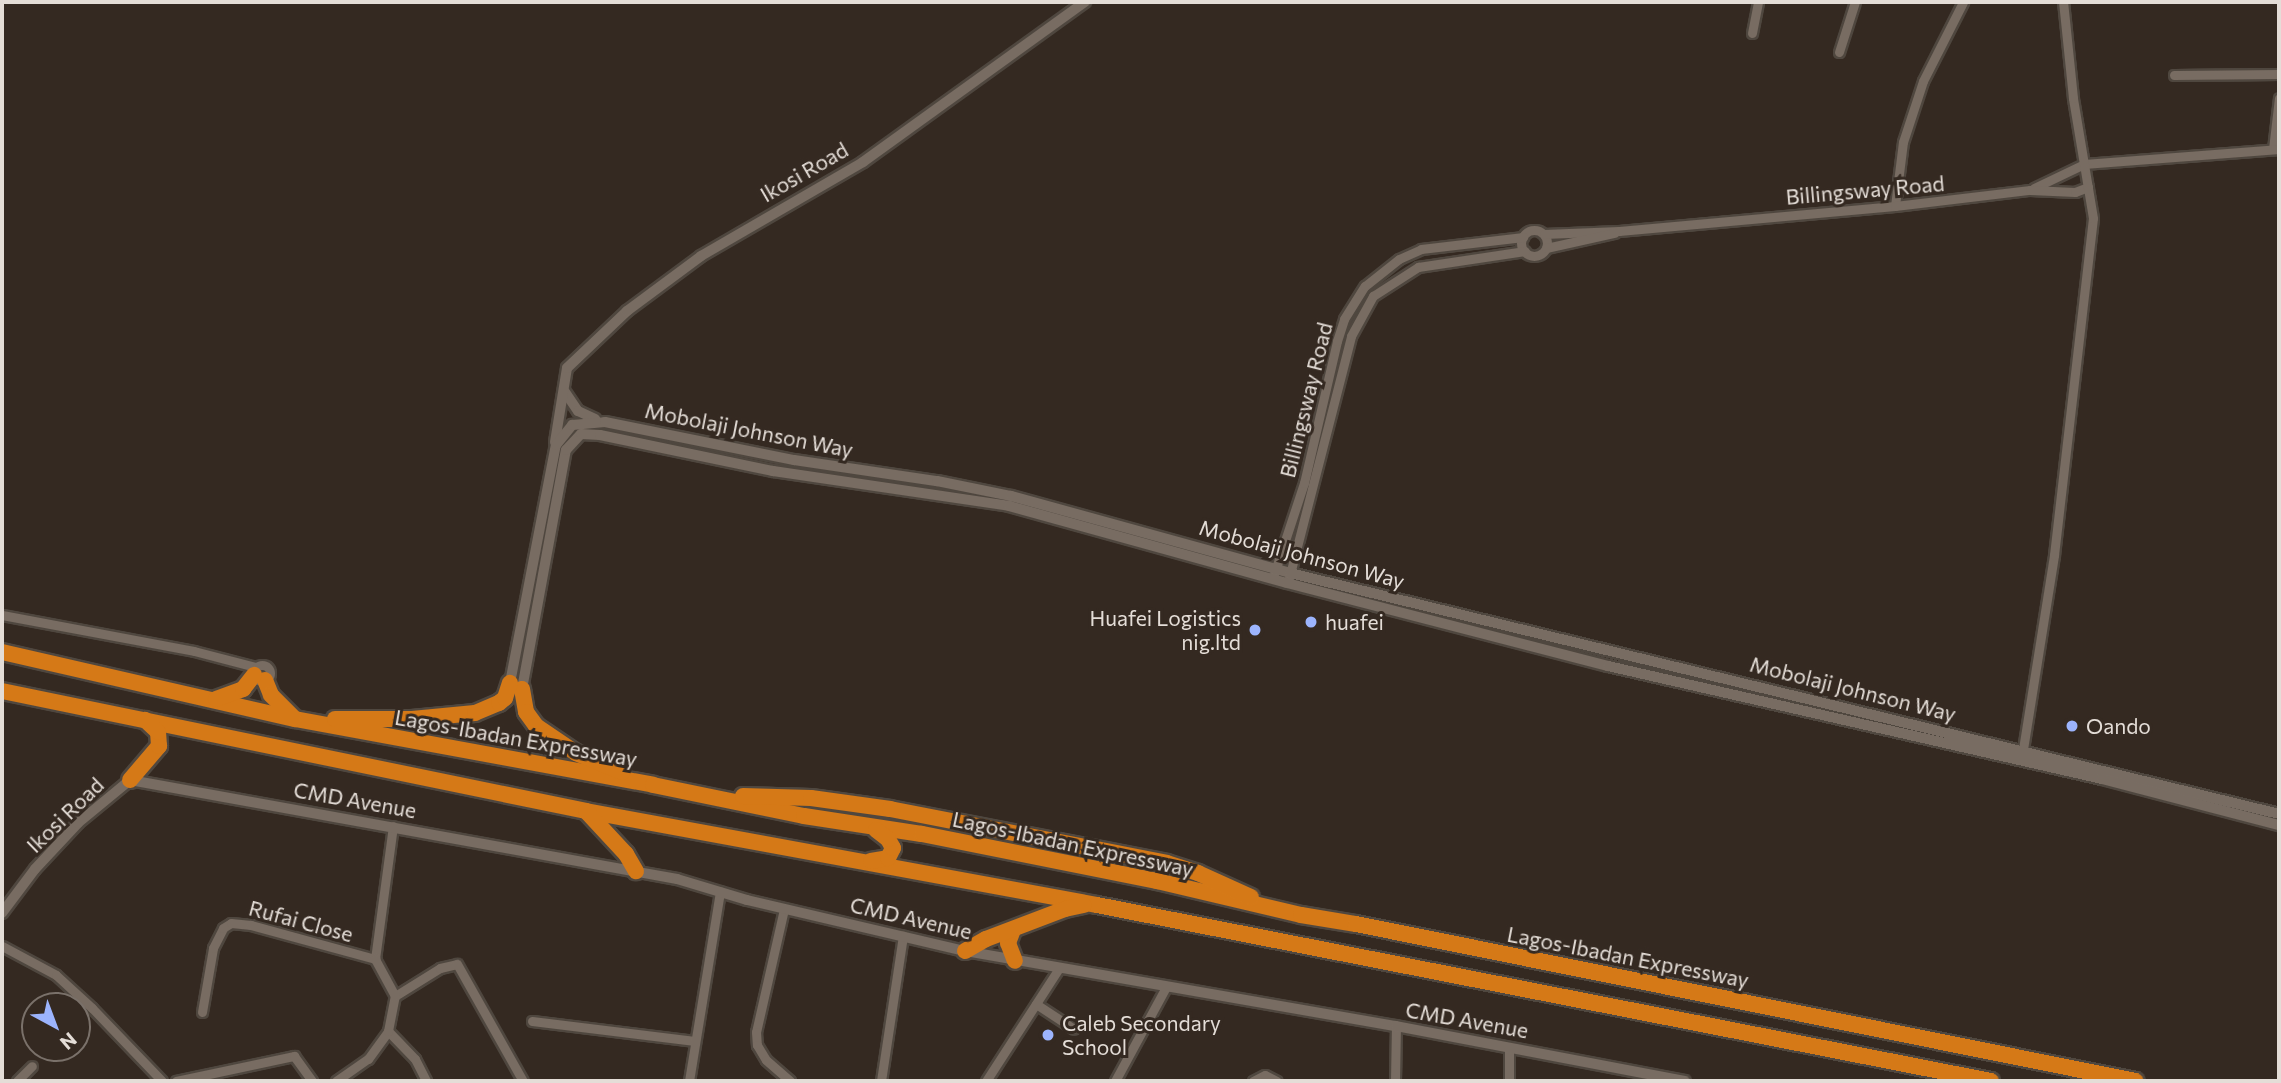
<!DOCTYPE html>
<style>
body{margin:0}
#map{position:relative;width:2281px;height:1083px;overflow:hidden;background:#342921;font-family:Commissioner,sans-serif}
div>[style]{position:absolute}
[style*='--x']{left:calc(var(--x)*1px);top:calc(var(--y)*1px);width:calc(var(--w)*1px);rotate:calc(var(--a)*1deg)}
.roads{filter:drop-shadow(2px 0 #4f473f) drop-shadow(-2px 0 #4f473f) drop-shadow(0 2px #4f473f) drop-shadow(0 -2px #4f473f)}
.minor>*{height:9px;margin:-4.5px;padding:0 4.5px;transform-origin:4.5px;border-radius:4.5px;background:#786c62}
.minor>.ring{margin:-4.5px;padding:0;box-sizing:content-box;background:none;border:9px solid #786c62;border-radius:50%}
.tertiary>*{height:10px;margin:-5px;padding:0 5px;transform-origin:5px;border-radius:5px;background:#786c62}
.motorway>*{height:16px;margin:-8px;padding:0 8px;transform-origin:8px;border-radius:8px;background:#d57917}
.dots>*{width:19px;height:19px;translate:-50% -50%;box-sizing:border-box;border:4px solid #342921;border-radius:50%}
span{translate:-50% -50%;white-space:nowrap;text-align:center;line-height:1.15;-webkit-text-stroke:6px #342921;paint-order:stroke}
.street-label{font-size:21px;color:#e4ddd7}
.poi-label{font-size:21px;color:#e4ddd7}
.right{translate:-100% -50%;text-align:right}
.left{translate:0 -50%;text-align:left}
.frame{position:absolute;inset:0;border:4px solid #e4ddd7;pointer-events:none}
.north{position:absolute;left:21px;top:992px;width:70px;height:70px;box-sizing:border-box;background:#342921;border:2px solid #7a716a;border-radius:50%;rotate:139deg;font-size:19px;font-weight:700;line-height:28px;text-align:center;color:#e4ddd7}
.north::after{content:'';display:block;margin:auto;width:24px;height:32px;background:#9cb4fd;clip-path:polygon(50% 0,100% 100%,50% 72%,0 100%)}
</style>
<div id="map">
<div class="roads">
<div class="minor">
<div style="--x:1752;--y:33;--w:32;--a:-79"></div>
<div style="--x:1839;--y:52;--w:52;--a:-72.3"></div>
<div style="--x:2174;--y:75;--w:105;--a:-0.5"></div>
<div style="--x:2273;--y:149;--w:51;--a:-83.3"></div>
<div style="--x:2034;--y:188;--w:55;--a:-25.6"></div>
<div style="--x:2084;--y:164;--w:196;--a:-4.4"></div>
<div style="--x:1895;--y:206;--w:64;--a:-82.9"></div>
<div style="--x:1903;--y:142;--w:64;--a:-71.8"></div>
<div style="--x:1923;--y:81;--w:89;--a:-63.1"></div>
<div class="ring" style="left:1521px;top:230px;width:17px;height:17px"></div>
<div style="--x:1544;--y:234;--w:75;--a:-2.3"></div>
<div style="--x:1619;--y:231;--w:277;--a:-5.2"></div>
<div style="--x:1895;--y:206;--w:136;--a:-6.8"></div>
<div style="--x:2030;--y:190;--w:45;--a:2.5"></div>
<div style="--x:2075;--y:192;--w:14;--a:-21"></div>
<div style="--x:1546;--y:248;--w:70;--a:-12.4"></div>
<div style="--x:1274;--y:574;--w:96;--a:-71.8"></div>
<div style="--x:1304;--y:483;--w:146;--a:-76.9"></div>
<div style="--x:1337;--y:341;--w:23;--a:-72"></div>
<div style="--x:1344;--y:319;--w:39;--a:-58"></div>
<div style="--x:1365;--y:286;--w:43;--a:-38.5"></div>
<div style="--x:1399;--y:259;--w:24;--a:-24"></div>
<div style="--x:1421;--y:249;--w:103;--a:-6.7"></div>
<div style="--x:1289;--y:578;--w:250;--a:-75.6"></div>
<div style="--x:1351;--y:336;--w:46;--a:-61.2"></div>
<div style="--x:1373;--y:296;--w:54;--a:-32.8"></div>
<div style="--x:1418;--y:267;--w:108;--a:-8.5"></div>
<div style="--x:2;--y:615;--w:195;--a:10.6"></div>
<div style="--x:194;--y:651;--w:64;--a:14.5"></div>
<div class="ring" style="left:254px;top:665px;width:7px;height:7px"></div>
<div style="--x:2023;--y:749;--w:196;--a:-80.9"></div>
<div style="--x:2054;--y:555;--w:339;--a:-83.4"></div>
<div style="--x:2093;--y:218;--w:122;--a:-99.5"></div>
<div style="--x:2073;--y:98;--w:97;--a:-95.9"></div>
<div style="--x:784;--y:909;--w:126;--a:102.8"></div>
<div style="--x:756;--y:1032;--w:13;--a:86"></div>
<div style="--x:757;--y:1045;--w:17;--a:59"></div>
<div style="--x:766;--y:1060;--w:32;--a:41"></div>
<div style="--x:2;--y:946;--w:61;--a:28.2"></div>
<div style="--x:56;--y:975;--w:49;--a:42.5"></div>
<div style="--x:92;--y:1008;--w:101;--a:46.2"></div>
<div style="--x:375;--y:959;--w:134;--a:-82.3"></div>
<div style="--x:395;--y:996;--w:53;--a:-31.9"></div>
<div style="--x:440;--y:968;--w:17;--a:-13"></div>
<div style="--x:457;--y:964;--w:134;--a:60.6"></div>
<div style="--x:1036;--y:1004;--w:45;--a:33.3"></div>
<div style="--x:202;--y:1012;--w:65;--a:-80.2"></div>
<div style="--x:213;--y:948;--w:22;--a:-63"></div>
<div style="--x:223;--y:928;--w:9;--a:-32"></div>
<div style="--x:231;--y:923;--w:20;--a:6"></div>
<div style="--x:251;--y:925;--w:129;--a:15.3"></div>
<div style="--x:532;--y:1021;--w:164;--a:7"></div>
<div style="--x:388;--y:1031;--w:39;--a:46"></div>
<div style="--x:415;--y:1059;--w:25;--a:63"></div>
<div style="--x:17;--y:1081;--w:21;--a:-45"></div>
<div style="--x:176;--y:1081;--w:121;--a:-12"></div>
<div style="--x:294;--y:1056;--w:31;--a:54"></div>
<div style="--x:336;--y:1081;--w:39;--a:-35"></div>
<div style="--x:368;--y:1059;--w:34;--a:-54"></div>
<div style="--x:388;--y:1031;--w:36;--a:-79"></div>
<div style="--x:395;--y:996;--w:42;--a:-118.4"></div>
<div style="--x:689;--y:1081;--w:192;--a:-80.7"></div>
<div style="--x:881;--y:1081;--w:147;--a:-81.4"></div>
<div style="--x:986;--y:1081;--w:135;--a:-57.1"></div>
<div style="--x:1115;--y:1081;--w:107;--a:-61.5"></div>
<div style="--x:1253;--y:1081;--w:13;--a:-27"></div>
<div style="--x:1265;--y:1075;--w:13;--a:27"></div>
<div style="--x:1395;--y:1081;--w:55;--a:-89"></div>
<div style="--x:1509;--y:1081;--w:34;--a:-90"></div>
</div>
<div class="tertiary">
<div style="--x:565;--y:392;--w:23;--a:56"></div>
<div style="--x:578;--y:411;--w:19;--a:25"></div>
<div style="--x:555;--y:442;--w:75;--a:-80.8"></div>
<div style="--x:567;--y:368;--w:83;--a:-43.5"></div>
<div style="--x:627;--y:311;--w:92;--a:-36.6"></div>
<div style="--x:701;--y:256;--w:187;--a:-30.1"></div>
<div style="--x:863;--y:162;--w:274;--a:-35.8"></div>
<div style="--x:510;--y:683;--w:242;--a:-79.1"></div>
<div style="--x:556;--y:445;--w:26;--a:-51"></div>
<div style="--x:572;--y:425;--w:33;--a:-5"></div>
<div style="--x:605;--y:422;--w:193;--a:11.4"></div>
<div style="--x:794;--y:460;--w:145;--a:8.4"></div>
<div style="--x:937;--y:481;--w:76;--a:11.5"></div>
<div style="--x:1011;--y:496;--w:289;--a:15.4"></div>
<div style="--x:1290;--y:573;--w:1018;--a:13.69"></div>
<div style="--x:522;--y:689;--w:243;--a:-79.6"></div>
<div style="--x:566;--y:450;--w:22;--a:-47"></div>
<div style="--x:581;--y:434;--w:19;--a:3"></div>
<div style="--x:600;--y:435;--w:177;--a:11.8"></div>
<div style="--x:773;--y:471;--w:239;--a:8.4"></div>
<div style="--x:1009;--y:506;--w:288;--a:15.5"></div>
<div style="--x:1287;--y:583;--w:332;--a:14.5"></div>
<div style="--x:1608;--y:666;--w:507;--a:12.88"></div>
<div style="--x:2102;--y:779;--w:183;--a:14.6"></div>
<div style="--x:2;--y:913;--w:55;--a:-53.1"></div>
<div style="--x:35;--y:869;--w:63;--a:-46.9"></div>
<div style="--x:78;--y:823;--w:67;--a:-39.6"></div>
<div style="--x:130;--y:780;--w:556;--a:10.26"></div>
<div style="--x:677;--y:879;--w:73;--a:16.7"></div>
<div style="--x:747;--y:900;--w:224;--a:13.2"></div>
<div style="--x:965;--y:951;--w:437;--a:9.9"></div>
<div style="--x:1396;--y:1026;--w:294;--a:10.8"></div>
</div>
<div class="motorway">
<div style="--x:2;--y:652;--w:301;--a:12.9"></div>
<div style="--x:295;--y:719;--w:364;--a:10.4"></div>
<div style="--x:653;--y:785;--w:154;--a:11.6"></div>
<div style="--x:804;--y:816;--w:119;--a:8.7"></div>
<div style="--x:922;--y:834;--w:240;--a:11.3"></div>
<div style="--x:1157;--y:881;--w:148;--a:13.3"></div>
<div style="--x:1301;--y:915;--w:56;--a:9.3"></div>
<div style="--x:1356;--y:924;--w:795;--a:11.39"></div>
<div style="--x:265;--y:680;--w:16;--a:68"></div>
<div style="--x:271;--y:695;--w:31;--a:45"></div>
<div style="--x:522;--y:689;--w:23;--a:80"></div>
<div style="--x:526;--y:712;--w:17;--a:54"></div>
<div style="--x:536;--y:726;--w:48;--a:34"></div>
<div style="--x:576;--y:753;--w:50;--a:22.4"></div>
<div style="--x:2;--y:691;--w:596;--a:11.61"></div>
<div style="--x:586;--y:811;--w:520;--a:10.42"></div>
<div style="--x:1097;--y:905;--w:911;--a:11.14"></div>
<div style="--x:216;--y:699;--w:29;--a:-20"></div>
<div style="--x:243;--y:689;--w:18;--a:-52"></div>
<div style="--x:335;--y:719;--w:77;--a:0"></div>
<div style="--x:412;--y:719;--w:63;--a:-5.4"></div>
<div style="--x:475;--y:713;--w:26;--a:-23"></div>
<div style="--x:499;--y:703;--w:8;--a:-40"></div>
<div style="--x:505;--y:698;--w:16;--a:-72"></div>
<div style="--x:130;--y:780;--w:45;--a:-49.5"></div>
<div style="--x:159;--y:746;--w:14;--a:-94"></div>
<div style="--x:158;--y:732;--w:18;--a:-137"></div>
<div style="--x:743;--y:796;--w:68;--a:1.7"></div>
<div style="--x:811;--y:798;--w:80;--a:7.9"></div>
<div style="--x:890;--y:809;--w:282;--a:11"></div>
<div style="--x:1167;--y:863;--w:33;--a:18"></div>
<div style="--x:1198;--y:873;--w:58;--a:24.4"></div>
<div style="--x:586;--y:811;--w:59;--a:47.1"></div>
<div style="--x:626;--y:854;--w:20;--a:60"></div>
<div style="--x:871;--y:861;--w:17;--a:-10"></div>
<div style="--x:888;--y:858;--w:11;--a:-63"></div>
<div style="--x:893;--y:848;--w:10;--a:-119"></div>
<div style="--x:888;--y:839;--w:15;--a:-143"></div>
<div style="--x:1013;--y:930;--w:14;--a:111"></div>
<div style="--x:1008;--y:943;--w:19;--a:69"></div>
<div style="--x:965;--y:951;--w:24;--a:-30"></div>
<div style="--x:986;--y:939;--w:85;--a:-20.8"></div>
<div style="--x:1065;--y:909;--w:19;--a:-12"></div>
</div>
</div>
<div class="dots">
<div style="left:1311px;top:622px;background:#9cb4fd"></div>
<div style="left:1255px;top:630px;background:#9cb4fd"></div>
<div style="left:2072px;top:726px;background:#9cb4fd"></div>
<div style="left:1048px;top:1035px;background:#9cb4fd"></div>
</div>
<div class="street-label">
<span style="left:804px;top:172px;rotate:-30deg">Ikosi Road</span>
<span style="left:1865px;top:190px;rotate:-5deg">Billingsway Road</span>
<span style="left:1306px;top:400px;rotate:-76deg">Billingsway Road</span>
<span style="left:749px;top:430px;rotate:11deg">Mobolaji Johnson Way</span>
<span style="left:1302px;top:554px;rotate:15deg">Mobolaji Johnson Way</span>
<span style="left:1853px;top:689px;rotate:14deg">Mobolaji Johnson Way</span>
<span style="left:516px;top:738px;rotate:10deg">Lagos-Ibadan Expressway</span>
<span style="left:355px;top:800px;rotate:10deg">CMD Avenue</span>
<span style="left:65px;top:815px;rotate:-44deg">Ikosi Road</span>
<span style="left:1073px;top:844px;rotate:12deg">Lagos-Ibadan Expressway</span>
<span style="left:911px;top:918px;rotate:13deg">CMD Avenue</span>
<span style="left:301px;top:921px;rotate:15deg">Rufai Close</span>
<span style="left:1628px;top:957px;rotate:11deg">Lagos-Ibadan Expressway</span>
<span style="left:1467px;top:1020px;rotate:10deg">CMD Avenue</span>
</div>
<div class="poi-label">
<span class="right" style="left:1241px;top:630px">Huafei Logistics<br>nig.ltd</span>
<span class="left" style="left:1325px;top:622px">huafei</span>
<span class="left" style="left:2086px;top:726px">Oando</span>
<span class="left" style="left:1062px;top:1035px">Caleb Secondary<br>School</span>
</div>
<div class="frame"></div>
<div class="north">N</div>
</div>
